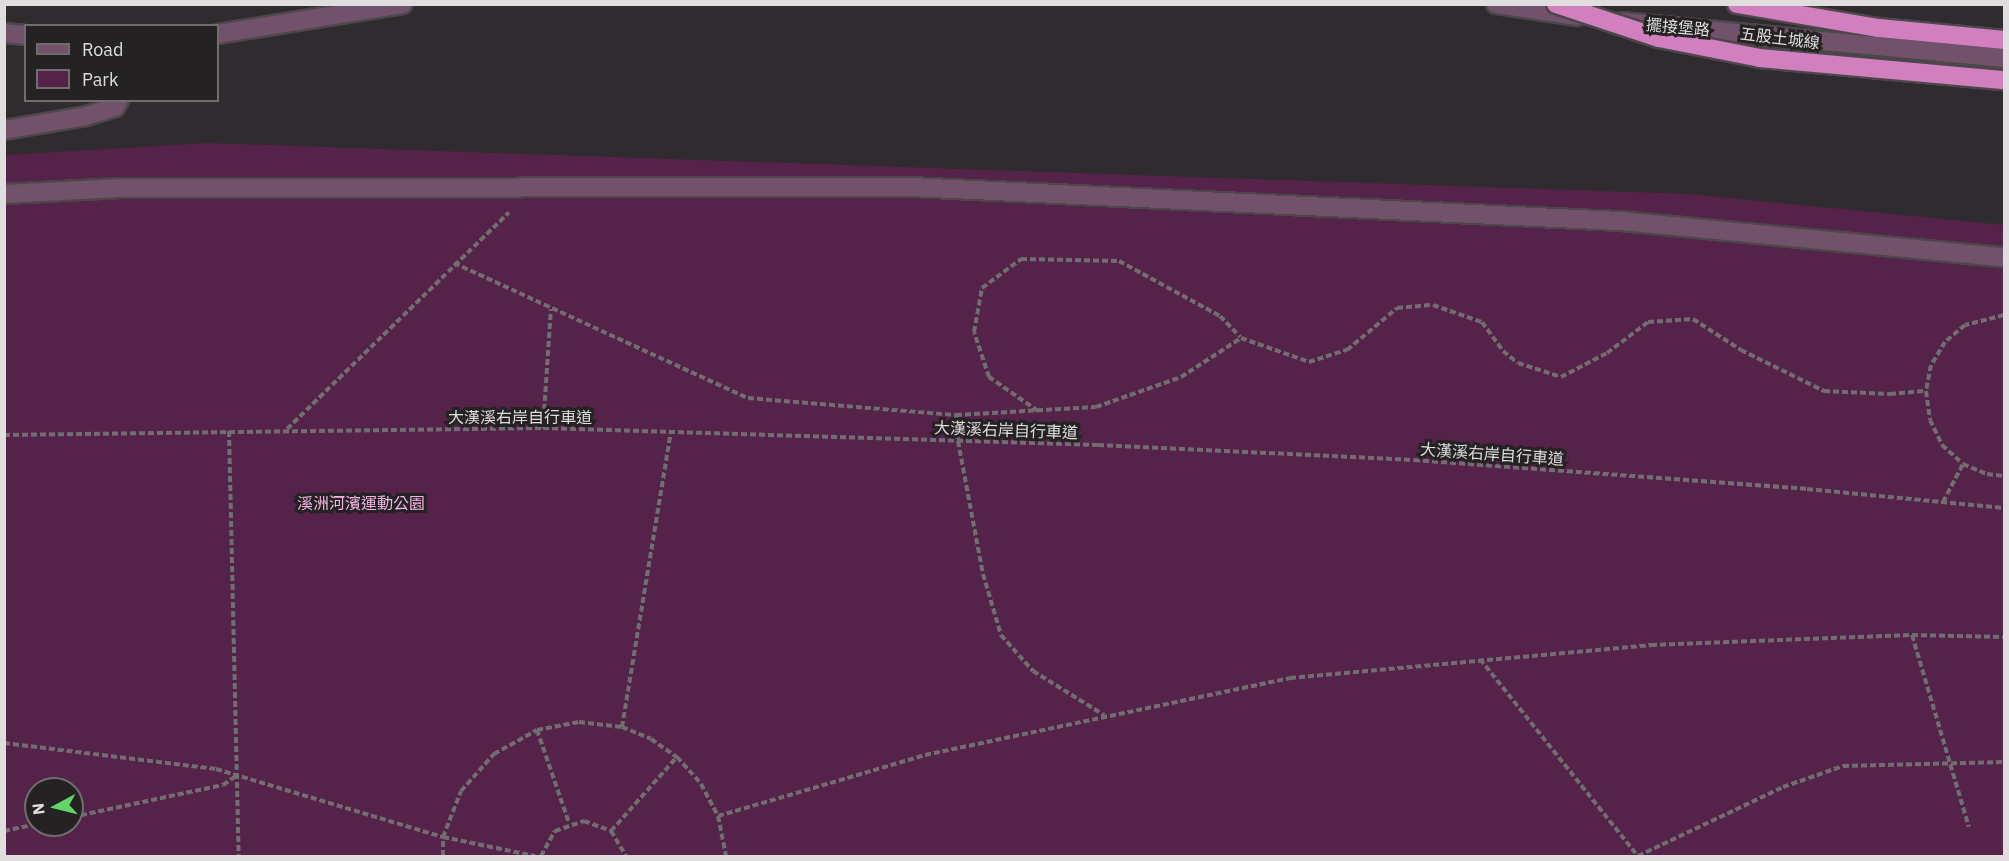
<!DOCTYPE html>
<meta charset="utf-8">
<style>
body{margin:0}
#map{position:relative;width:2009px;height:861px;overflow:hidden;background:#2f2b2e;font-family:"IBM Plex Sans","Noto Sans TC",sans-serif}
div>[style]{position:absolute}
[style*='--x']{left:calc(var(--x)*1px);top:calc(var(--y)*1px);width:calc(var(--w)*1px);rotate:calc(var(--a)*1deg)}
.green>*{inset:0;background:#55234a}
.path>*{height:4px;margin-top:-2px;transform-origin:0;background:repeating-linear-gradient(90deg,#716d70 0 6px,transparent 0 9px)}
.roads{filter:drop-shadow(2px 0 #4b474a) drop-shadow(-2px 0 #4b474a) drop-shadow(0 2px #4b474a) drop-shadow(0 -2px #4b474a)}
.minor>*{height:18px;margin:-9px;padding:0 9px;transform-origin:9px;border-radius:9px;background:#72516a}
.highway>*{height:18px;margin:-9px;padding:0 9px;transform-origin:9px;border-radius:9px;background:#d17fbe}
.bridges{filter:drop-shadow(2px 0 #4b474a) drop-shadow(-2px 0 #4b474a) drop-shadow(0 2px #4b474a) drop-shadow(0 -2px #4b474a)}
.highway-bridge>*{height:18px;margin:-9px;padding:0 9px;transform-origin:9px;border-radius:9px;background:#d17fbe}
span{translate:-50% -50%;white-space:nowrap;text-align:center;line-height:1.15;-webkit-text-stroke:6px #252224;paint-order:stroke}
.street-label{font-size:16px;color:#dfddde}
.park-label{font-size:16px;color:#f5b5e4}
.frame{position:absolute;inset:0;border:6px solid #dfddde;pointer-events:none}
.legend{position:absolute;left:24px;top:24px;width:195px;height:78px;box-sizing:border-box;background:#252224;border:2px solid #6f6d6e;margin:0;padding:8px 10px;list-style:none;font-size:18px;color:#dfddde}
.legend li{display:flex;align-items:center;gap:12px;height:30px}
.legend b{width:30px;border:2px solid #6f6d6e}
.north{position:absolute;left:24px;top:777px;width:60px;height:60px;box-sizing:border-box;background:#252224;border:2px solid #6f6d6e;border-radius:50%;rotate:263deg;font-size:16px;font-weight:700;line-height:24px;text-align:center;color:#dfddde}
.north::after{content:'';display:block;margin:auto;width:21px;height:27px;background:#64d468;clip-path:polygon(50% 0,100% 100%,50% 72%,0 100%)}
</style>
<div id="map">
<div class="green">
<div style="clip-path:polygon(evenodd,208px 143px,1689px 194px,2004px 225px,2004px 856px,5px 856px,5px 155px,208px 143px,36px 789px,72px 789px,72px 825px,36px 825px,36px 789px)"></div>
</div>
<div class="path">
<div style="--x:454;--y:263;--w:324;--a:24.7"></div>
<div style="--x:748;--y:398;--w:209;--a:4.7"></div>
<div style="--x:956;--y:415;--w:140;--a:-3.3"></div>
<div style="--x:1096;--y:407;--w:90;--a:-19.4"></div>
<div style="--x:1181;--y:377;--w:72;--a:-33"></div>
<div style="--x:1241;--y:338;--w:72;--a:19.4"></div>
<div style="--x:1309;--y:362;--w:40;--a:-18"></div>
<div style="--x:1347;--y:350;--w:65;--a:-40"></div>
<div style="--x:1397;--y:308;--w:36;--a:-5"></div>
<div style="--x:1433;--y:305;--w:52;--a:19.1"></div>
<div style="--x:1482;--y:322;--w:36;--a:54"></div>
<div style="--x:1503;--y:351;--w:19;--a:39"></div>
<div style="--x:1518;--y:363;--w:45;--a:18"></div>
<div style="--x:1561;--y:377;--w:52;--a:-27.6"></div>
<div style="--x:1607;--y:353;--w:51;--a:-37.1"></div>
<div style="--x:1648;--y:322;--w:45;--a:-3.8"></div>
<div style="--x:1693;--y:319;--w:57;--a:32.9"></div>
<div style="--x:1741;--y:350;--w:93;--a:26.3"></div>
<div style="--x:1824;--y:391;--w:66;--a:2.6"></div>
<div style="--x:1890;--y:394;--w:36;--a:-5"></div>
<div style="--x:2004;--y:315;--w:40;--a:165.6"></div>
<div style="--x:1965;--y:325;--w:26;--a:140"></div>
<div style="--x:1945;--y:342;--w:27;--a:121"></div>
<div style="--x:1931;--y:365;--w:26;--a:101"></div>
<div style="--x:1926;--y:391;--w:29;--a:82"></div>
<div style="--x:1930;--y:420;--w:28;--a:64"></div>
<div style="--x:1942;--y:445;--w:28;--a:42"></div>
<div style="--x:1963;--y:464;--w:26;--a:23"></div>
<div style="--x:1987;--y:474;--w:17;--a:7"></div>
<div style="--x:1038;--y:411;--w:60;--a:-145.2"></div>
<div style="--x:989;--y:377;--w:47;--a:-108.4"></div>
<div style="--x:974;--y:332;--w:45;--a:-79.7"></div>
<div style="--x:982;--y:288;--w:49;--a:-36.6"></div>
<div style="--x:1021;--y:259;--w:98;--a:1.2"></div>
<div style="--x:1119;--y:261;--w:115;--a:28.6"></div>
<div style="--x:1220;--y:316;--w:29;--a:46"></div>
<div style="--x:956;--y:415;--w:26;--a:86"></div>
<div style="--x:958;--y:441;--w:135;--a:79.4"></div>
<div style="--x:983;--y:574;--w:64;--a:73.6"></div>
<div style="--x:1001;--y:635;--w:48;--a:48.4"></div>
<div style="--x:1033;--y:671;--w:84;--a:31.8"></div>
<div style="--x:543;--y:428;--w:119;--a:-86.2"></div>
<div style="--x:287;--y:429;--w:310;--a:-44.3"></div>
<div style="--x:229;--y:431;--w:425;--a:88.7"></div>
<div style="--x:4;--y:435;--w:539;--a:-0.74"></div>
<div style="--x:543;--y:428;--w:555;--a:1.75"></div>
<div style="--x:1098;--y:445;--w:316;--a:2.7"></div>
<div style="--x:1414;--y:460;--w:394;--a:4.2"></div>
<div style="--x:1807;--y:489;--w:198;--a:5.5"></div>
<div style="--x:1943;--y:502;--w:43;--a:-62.2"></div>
<div style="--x:1912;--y:635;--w:200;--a:73.5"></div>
<div style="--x:1480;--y:659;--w:253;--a:51.3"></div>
<div style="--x:622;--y:727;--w:299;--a:-80.6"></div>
<div style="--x:537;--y:730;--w:98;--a:71"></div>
<div style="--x:4;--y:743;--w:214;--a:7"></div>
<div style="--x:216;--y:769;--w:237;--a:16.7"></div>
<div style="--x:443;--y:837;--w:94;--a:11.7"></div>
<div style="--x:718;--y:816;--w:216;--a:-16.4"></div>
<div style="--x:925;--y:755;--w:373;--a:-11.9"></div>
<div style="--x:1290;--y:678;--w:363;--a:-5.2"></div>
<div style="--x:1651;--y:645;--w:261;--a:-2.2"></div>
<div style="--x:1912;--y:635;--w:92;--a:1.2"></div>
<div style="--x:72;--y:817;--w:154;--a:-12"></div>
<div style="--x:223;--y:785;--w:16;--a:-35"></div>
<div style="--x:4;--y:831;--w:33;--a:-12"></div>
<div style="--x:611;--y:831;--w:99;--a:-48.3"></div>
<div style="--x:443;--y:856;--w:19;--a:-90"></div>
<div style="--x:443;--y:837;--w:49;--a:-68.6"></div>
<div style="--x:461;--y:791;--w:50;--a:-48.3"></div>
<div style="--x:494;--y:754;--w:49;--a:-29.2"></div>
<div style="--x:537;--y:730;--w:43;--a:-10.8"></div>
<div style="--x:579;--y:722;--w:43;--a:6.6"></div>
<div style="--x:622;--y:727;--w:31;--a:22"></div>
<div style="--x:651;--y:739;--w:32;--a:35"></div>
<div style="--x:677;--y:757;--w:36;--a:48"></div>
<div style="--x:701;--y:784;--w:36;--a:62"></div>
<div style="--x:718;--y:816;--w:41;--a:78.7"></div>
<div style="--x:541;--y:856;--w:29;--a:-61"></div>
<div style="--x:555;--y:831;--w:31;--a:-19"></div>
<div style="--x:584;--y:821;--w:29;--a:20"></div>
<div style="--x:611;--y:831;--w:29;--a:59"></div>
<div style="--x:1638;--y:856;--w:161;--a:-25.4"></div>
<div style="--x:1783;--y:787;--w:64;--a:-19.3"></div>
<div style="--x:1843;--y:766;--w:161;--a:-1.4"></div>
</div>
<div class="roads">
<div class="minor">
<div style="--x:1496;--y:4;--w:82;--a:8.4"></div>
<div style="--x:1622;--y:22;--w:384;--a:5.4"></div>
<div style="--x:4;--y:33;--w:22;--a:5"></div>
<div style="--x:218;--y:34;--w:187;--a:-9.2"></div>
<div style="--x:4;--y:130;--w:83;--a:-9.7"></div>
<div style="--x:86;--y:116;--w:30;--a:-17"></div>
<div style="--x:115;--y:107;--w:8;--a:-60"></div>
<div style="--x:4;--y:194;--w:116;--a:-3"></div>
<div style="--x:120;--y:188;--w:791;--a:-0.07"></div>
<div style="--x:911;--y:187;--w:710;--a:2.75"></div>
<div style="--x:1620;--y:221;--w:386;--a:5.4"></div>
</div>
<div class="highway">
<div style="--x:1737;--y:4;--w:144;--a:9.6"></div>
<div style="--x:1879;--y:28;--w:126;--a:5.5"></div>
</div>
</div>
<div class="bridges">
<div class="highway-bridge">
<div style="--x:1556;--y:4;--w:108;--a:18.3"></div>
<div style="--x:1659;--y:38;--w:103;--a:11.2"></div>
<div style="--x:1760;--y:58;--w:245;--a:5.2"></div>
</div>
</div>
<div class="street-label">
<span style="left:1678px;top:27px;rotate:5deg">擺接堡路</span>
<span style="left:1780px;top:38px;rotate:7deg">五股土城線</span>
<span style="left:520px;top:417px">大漢溪右岸自行車道</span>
<span style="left:1006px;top:430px;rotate:2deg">大漢溪右岸自行車道</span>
<span style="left:1492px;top:454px;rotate:4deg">大漢溪右岸自行車道</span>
</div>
<div class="park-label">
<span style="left:361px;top:503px">溪洲河濱運動公園</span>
</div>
<div class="frame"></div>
<ul class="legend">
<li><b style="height:8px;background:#72516a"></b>Road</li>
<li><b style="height:16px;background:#55234a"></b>Park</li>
</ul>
<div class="north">N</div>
</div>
